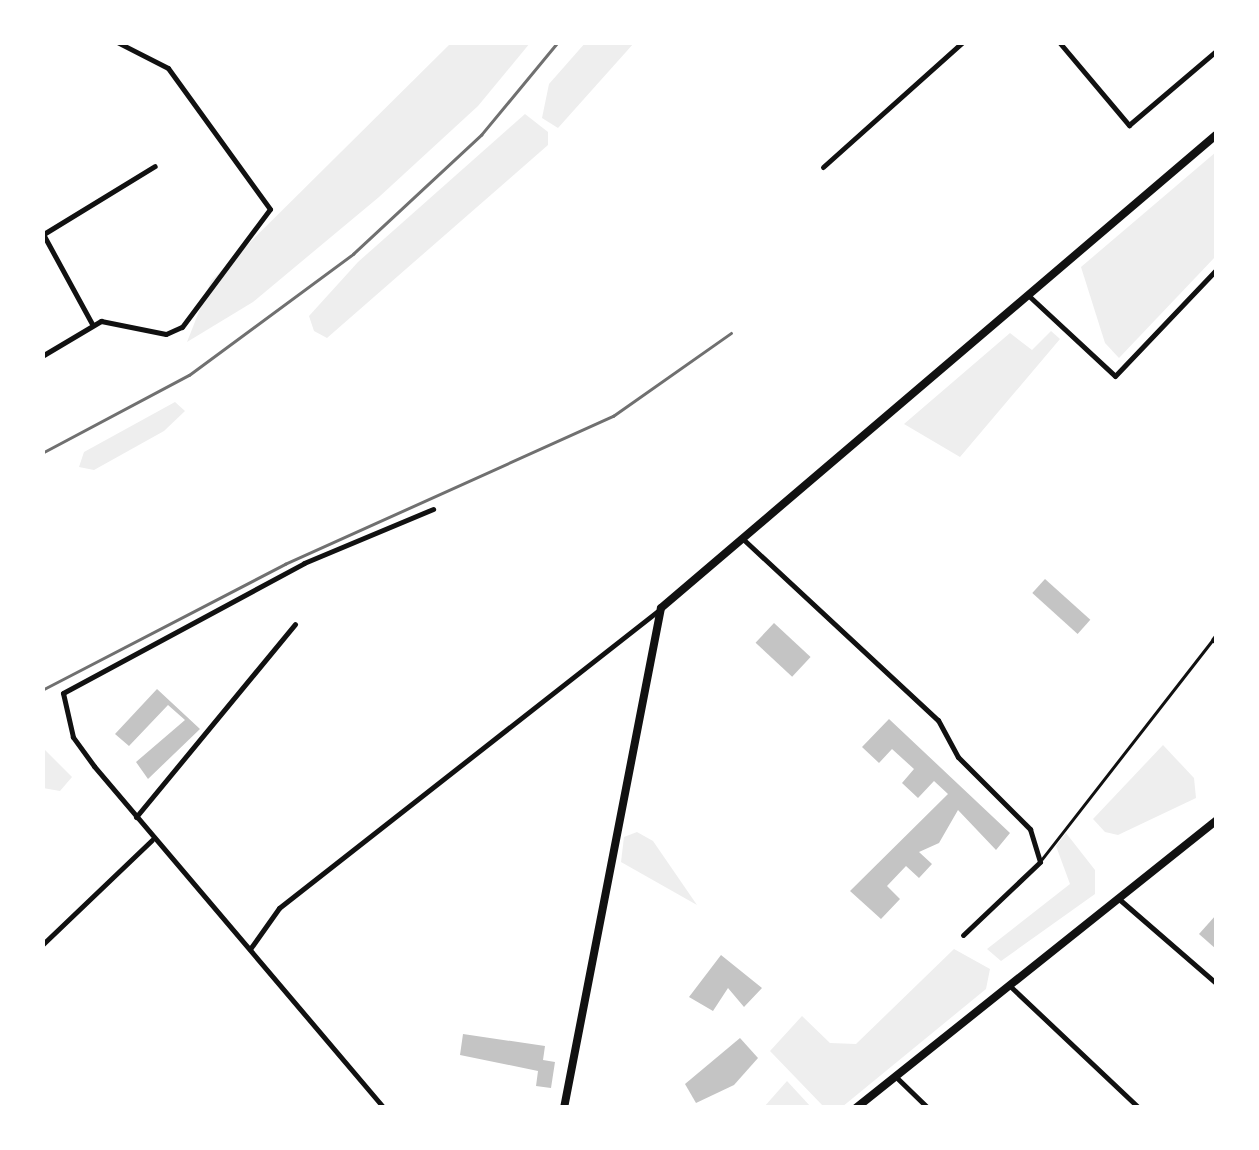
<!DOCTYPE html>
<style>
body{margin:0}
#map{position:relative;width:1259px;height:1150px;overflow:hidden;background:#fff;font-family:Inter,sans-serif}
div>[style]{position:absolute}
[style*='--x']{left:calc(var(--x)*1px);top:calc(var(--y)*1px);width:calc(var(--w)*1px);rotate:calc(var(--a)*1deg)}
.green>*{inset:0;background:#eee}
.building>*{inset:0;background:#c4c4c4;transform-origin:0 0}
.service>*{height:2.5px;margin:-1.25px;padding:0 1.25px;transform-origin:1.25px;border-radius:1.25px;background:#111}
.minor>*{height:5px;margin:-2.5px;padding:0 2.5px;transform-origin:2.5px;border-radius:2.5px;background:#111}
.tertiary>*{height:8px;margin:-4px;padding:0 4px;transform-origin:4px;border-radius:4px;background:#111}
.secondary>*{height:8px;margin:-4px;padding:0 4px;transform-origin:4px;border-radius:4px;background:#111}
.rail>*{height:2.5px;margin:-1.25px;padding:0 1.25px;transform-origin:1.25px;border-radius:1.25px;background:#707070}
span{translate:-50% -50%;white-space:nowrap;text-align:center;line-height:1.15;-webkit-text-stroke:8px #fff;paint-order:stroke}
.frame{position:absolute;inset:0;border:45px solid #fff;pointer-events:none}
</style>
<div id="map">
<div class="green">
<div style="clip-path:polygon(586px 42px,634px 43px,558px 128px,542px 118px,549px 84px)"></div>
<div style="clip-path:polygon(451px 43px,530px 43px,478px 106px,379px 197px,253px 302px,187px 342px,211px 281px)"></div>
<div style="clip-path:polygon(525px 114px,548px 132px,548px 145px,327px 338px,314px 331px,309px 316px,358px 262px)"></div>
<div style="clip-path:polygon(1216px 152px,1216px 256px,1119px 358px,1105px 343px,1081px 267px)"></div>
<div style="clip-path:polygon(1051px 331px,1060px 339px,960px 457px,904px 424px,1010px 333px,1032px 350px)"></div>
<div style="clip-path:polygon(175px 402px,185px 411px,164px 431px,94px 470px,79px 467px,84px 452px)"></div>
<div style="clip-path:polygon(1163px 745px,1194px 778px,1196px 798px,1118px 835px,1105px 832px,1093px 819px)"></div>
<div style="clip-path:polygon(43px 748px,72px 777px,60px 791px,43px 788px)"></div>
<div style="clip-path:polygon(637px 832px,653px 841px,697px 905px,621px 862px,624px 837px)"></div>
<div style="clip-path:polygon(1066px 833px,1095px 870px,1095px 894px,1001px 961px,987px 949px,1070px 884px,1056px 846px)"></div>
<div style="clip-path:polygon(954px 949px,990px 969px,986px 989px,842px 1107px,824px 1107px,770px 1051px,802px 1016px,830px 1043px,856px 1044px)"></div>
<div style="clip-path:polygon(787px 1081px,811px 1107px,764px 1107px)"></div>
</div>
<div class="building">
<div style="left:1045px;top:579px;width:61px;height:19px;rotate:42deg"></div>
<div style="left:774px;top:623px;width:50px;height:27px;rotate:43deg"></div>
<div style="clip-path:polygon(157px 689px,200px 729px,148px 779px,136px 762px,185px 720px,168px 705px,129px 746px,115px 734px)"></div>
<div style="clip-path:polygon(889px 719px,1010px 833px,996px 850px,958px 810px,939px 843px,919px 852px,932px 864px,919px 878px,906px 866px,887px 886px,900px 899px,881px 919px,850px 891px,948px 794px,934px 781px,918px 798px,902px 783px,914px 769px,892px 749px,879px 763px,862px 747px)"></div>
<div style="clip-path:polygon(1216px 915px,1216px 949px,1199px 934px)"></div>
<div style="clip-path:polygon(721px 955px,762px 988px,744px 1007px,728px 988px,713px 1011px,689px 997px)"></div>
<div style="clip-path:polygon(463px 1034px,545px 1046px,543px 1060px,555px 1062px,551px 1088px,536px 1086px,538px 1071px,460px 1055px)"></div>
<div style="clip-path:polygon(740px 1038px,758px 1058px,734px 1085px,696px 1103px,685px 1084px)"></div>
</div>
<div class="service">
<div style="--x:1042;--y:859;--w:276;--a:-52.1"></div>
</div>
<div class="minor">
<div style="--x:1059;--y:42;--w:109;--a:49.9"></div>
<div style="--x:1129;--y:125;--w:114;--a:-40.4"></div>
<div style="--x:823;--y:167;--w:188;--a:-41.8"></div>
<div style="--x:43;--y:234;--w:102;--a:61.4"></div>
<div style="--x:42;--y:235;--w:132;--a:-31.4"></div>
<div style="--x:1029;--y:296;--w:117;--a:42.9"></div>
<div style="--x:1115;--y:376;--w:146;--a:-46.4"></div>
<div style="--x:42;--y:356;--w:69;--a:-30.7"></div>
<div style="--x:101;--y:321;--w:66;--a:11.3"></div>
<div style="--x:166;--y:334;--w:17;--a:-24"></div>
<div style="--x:182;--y:327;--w:147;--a:-53.3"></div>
<div style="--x:270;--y:209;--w:174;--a:-125.9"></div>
<div style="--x:168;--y:68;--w:57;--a:-153"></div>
<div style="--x:743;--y:539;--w:266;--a:42.9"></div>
<div style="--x:938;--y:720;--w:42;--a:61.6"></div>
<div style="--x:958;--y:757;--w:102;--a:45"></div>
<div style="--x:1030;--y:829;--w:34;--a:73"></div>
<div style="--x:1040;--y:862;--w:106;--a:136.5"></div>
<div style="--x:1213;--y:640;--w:5;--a:-53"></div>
<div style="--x:136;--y:817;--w:250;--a:-50.5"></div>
<div style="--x:1119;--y:899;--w:128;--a:40.9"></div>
<div style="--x:42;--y:945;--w:152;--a:-43.7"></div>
<div style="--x:250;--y:949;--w:50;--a:-54.7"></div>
<div style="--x:279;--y:908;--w:486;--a:-38.1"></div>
<div style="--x:1010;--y:986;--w:178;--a:43.4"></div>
<div style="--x:895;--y:1076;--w:46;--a:44.1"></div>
<div style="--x:384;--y:1108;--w:448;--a:-130.3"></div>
<div style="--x:94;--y:766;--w:36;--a:-126"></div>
<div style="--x:73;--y:737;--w:45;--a:-102.8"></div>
<div style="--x:63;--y:693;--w:274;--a:-28.3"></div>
<div style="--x:304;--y:563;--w:140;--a:-22.7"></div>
</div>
<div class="tertiary">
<div style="--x:564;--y:1108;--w:509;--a:-79.02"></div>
<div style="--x:661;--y:608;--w:729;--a:-40.44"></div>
</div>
<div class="secondary">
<div style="--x:856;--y:1108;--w:460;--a:-38.6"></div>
</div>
<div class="rail">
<div style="--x:42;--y:453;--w:166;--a:-28"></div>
<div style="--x:189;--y:375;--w:204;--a:-36.4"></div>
<div style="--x:353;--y:254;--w:175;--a:-42.9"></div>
<div style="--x:481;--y:135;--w:121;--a:-50.4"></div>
<div style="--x:42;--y:690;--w:274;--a:-27.4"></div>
<div style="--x:285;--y:564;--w:360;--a:-24.3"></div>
<div style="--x:613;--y:416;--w:144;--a:-35.1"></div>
</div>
<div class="frame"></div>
</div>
